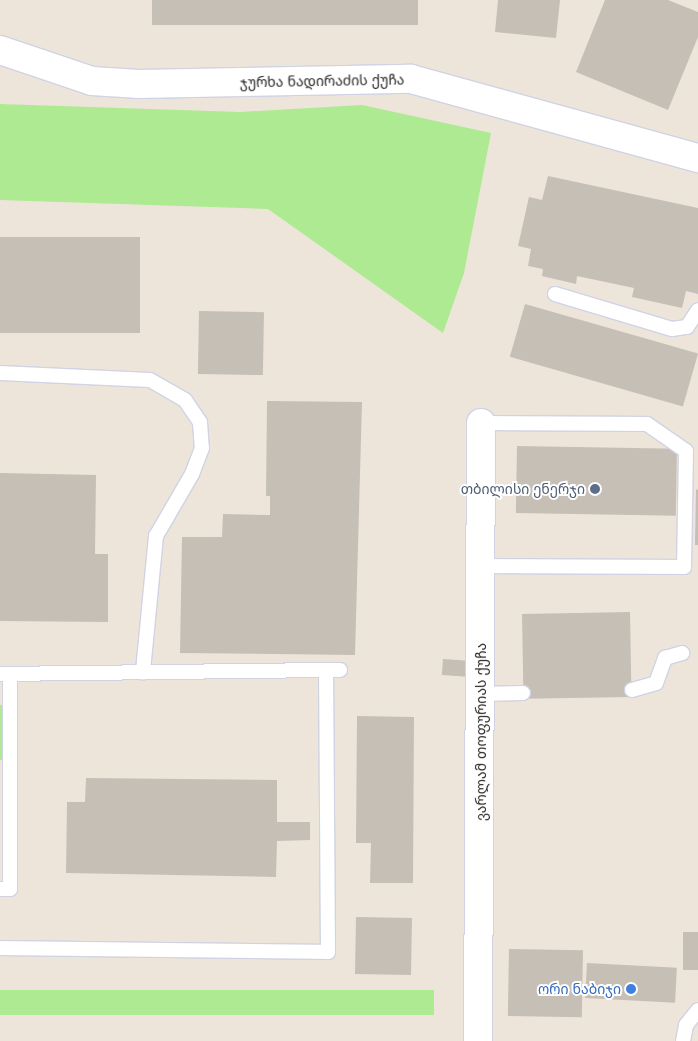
<!DOCTYPE html>
<meta charset="utf-8">
<style>
body{margin:0}
#map{position:relative;width:698px;height:1041px;overflow:hidden;background:#ede5da;font-family:Helvetica,"Noto Sans Georgian",sans-serif}
div>[style]{position:absolute}
[style*='--x']{left:calc(var(--x)*1px);top:calc(var(--y)*1px);width:calc(var(--w)*1px);rotate:calc(var(--a)*1deg)}
.green>*{inset:0;background:#adea91;transform-origin:0 0}
.building>*{inset:0;background:#c5bfb6;transform-origin:0 0}
.roads{filter:drop-shadow(1px 0 #cfd3e4) drop-shadow(-1px 0 #cfd3e4) drop-shadow(0 1px #cfd3e4) drop-shadow(0 -1px #cfd3e4)}
.service>*{height:14px;margin:-7px;padding:0 7px;transform-origin:7px;border-radius:7px;background:#fff}
.minor>*{height:28px;margin:-14px;padding:0 14px;transform-origin:14px;border-radius:14px;background:#fff}
.dots>*{width:14px;height:14px;translate:-50% -50%;box-sizing:border-box;border:2px solid #fff;border-radius:50%}
span{translate:-50% -50%;white-space:nowrap;text-align:center;line-height:1.15;-webkit-text-stroke:4px #fff;paint-order:stroke}
.street-label{font-size:14px;color:#2a2a2a}
.service-label{font-size:14px;color:#4e5e75}
.right{translate:-100% -50%;text-align:right}
.shop-label{font-size:14px;color:#366cbe}
</style>
<div id="map">
<div class="green">
<div style="clip-path:polygon(0 104px,240px 112px,362px 105px,491px 133px,464px 273px,443px 333px,268px 209px,0 200px)"></div>
<div style="clip-path:polygon(0 705px,2px 705px,4px 760px,0 760px)"></div>
<div style="left:0;top:990px;width:434px;height:25px"></div>
</div>
<div class="building">
<div style="left:152px;top:0;width:266px;height:25px"></div>
<div style="clip-path:polygon(498px 0,560px 0,556px 38px,495px 32px)"></div>
<div style="clip-path:polygon(605px 0,668px 0,698px 12px,698px 37px,668px 110px,576px 72px)"></div>
<div style="clip-path:polygon(548px 176px,698px 208px,698px 294px,686px 291px,682px 308px,632px 297px,634px 288px,577px 276px,576px 284px,542px 276px,543px 269px,528px 266px,531px 249px,518px 246px,529px 197px,542px 200px)"></div>
<div style="left:0;top:237px;width:140px;height:96px"></div>
<div style="left:525px;top:304px;width:180px;height:55px;rotate:16deg"></div>
<div style="left:199px;top:311px;width:65px;height:63px;rotate:1deg"></div>
<div style="clip-path:polygon(267px 401px,362px 402px,355px 655px,180px 653px,182px 537px,222px 537px,223px 514px,270px 515px,270px 496px,266px 496px)"></div>
<div style="left:517px;top:446px;width:160px;height:67px;rotate:1deg"></div>
<div style="clip-path:polygon(0 473px,96px 475px,95px 554px,108px 554px,108px 622px,0 621px)"></div>
<div style="clip-path:polygon(696px 489px,698px 490px,698px 545px,695px 545px)"></div>
<div style="left:630px;top:612px;width:85px;height:108px;rotate:89deg"></div>
<div style="left:443px;top:659px;width:29px;height:16px;rotate:4deg"></div>
<div style="clip-path:polygon(357px 716px,414px 717px,413px 883px,370px 883px,371px 843px,356px 843px)"></div>
<div style="clip-path:polygon(86px 778px,277px 780px,277px 822px,310px 822px,310px 840px,277px 841px,276px 877px,66px 873px,67px 802px,85px 802px)"></div>
<div style="left:356px;top:917px;width:56px;height:57px;rotate:1deg"></div>
<div style="left:683px;top:932px;width:15px;height:38px"></div>
<div style="left:509px;top:949px;width:74px;height:67px;rotate:1deg"></div>
<div style="left:587px;top:963px;width:90px;height:35px;rotate:3deg"></div>
</div>
<div class="roads">
<div class="service">
<div style="--x:555;--y:294;--w:122;--a:16.7"></div>
<div style="--x:672;--y:329;--w:15;--a:-8"></div>
<div style="--x:687;--y:327;--w:20;--a:-57"></div>
<div style="--x:0;--y:373;--w:150;--a:2.7"></div>
<div style="--x:150;--y:380;--w:40;--a:29.7"></div>
<div style="--x:185;--y:400;--w:27;--a:56"></div>
<div style="--x:200;--y:422;--w:26;--a:86"></div>
<div style="--x:202;--y:448;--w:28;--a:111"></div>
<div style="--x:192;--y:474;--w:72;--a:120.1"></div>
<div style="--x:156;--y:536;--w:137;--a:95.5"></div>
<div style="--x:481;--y:566;--w:203;--a:0.3"></div>
<div style="--x:684;--y:567;--w:116;--a:-89"></div>
<div style="--x:686;--y:451;--w:47;--a:-145.3"></div>
<div style="--x:647;--y:424;--w:166;--a:-179.7"></div>
<div style="--x:0;--y:674;--w:340;--a:-0.7"></div>
<div style="--x:632;--y:690;--w:25;--a:-16"></div>
<div style="--x:656;--y:683;--w:27;--a:-70"></div>
<div style="--x:665;--y:658;--w:18;--a:-16"></div>
<div style="--x:481;--y:694;--w:42;--a:-1.4"></div>
<div style="--x:0;--y:889;--w:10;--a:0"></div>
<div style="--x:10;--y:889;--w:215;--a:-90"></div>
<div style="--x:0;--y:948;--w:328;--a:0.7"></div>
<div style="--x:328;--y:952;--w:281;--a:-90.4"></div>
<div style="--x:683;--y:1041;--w:16;--a:-79"></div>
<div style="--x:686;--y:1025;--w:19;--a:-51"></div>
</div>
<div class="minor">
<div style="--x:0;--y:50;--w:97;--a:18.6"></div>
<div style="--x:92;--y:81;--w:47;--a:3.7"></div>
<div style="--x:139;--y:84;--w:272;--a:-1.1"></div>
<div style="--x:411;--y:79;--w:298;--a:15.4"></div>
<div style="--x:478;--y:1041;--w:618;--a:-89.72"></div>
</div>
</div>
<div class="dots">
<div style="left:595px;top:489px;background:#5c6f8a"></div>
<div style="left:631px;top:989px;background:#3f7fe0"></div>
</div>
<div class="street-label">
<span style="left:322px;top:81px;rotate:-1deg">ჯურხა ნადირაძის ქუჩა</span>
<span style="left:481px;top:732px;rotate:-90deg">ვარლამ თოფურიას ქუჩა</span>
</div>
<div class="service-label">
<span class="right" style="left:585px;top:489px">თბილისი ენერჯი</span>
</div>
<div class="shop-label">
<span class="right" style="left:621px;top:989px">ორი ნაბიჯი</span>
</div>
</div>
